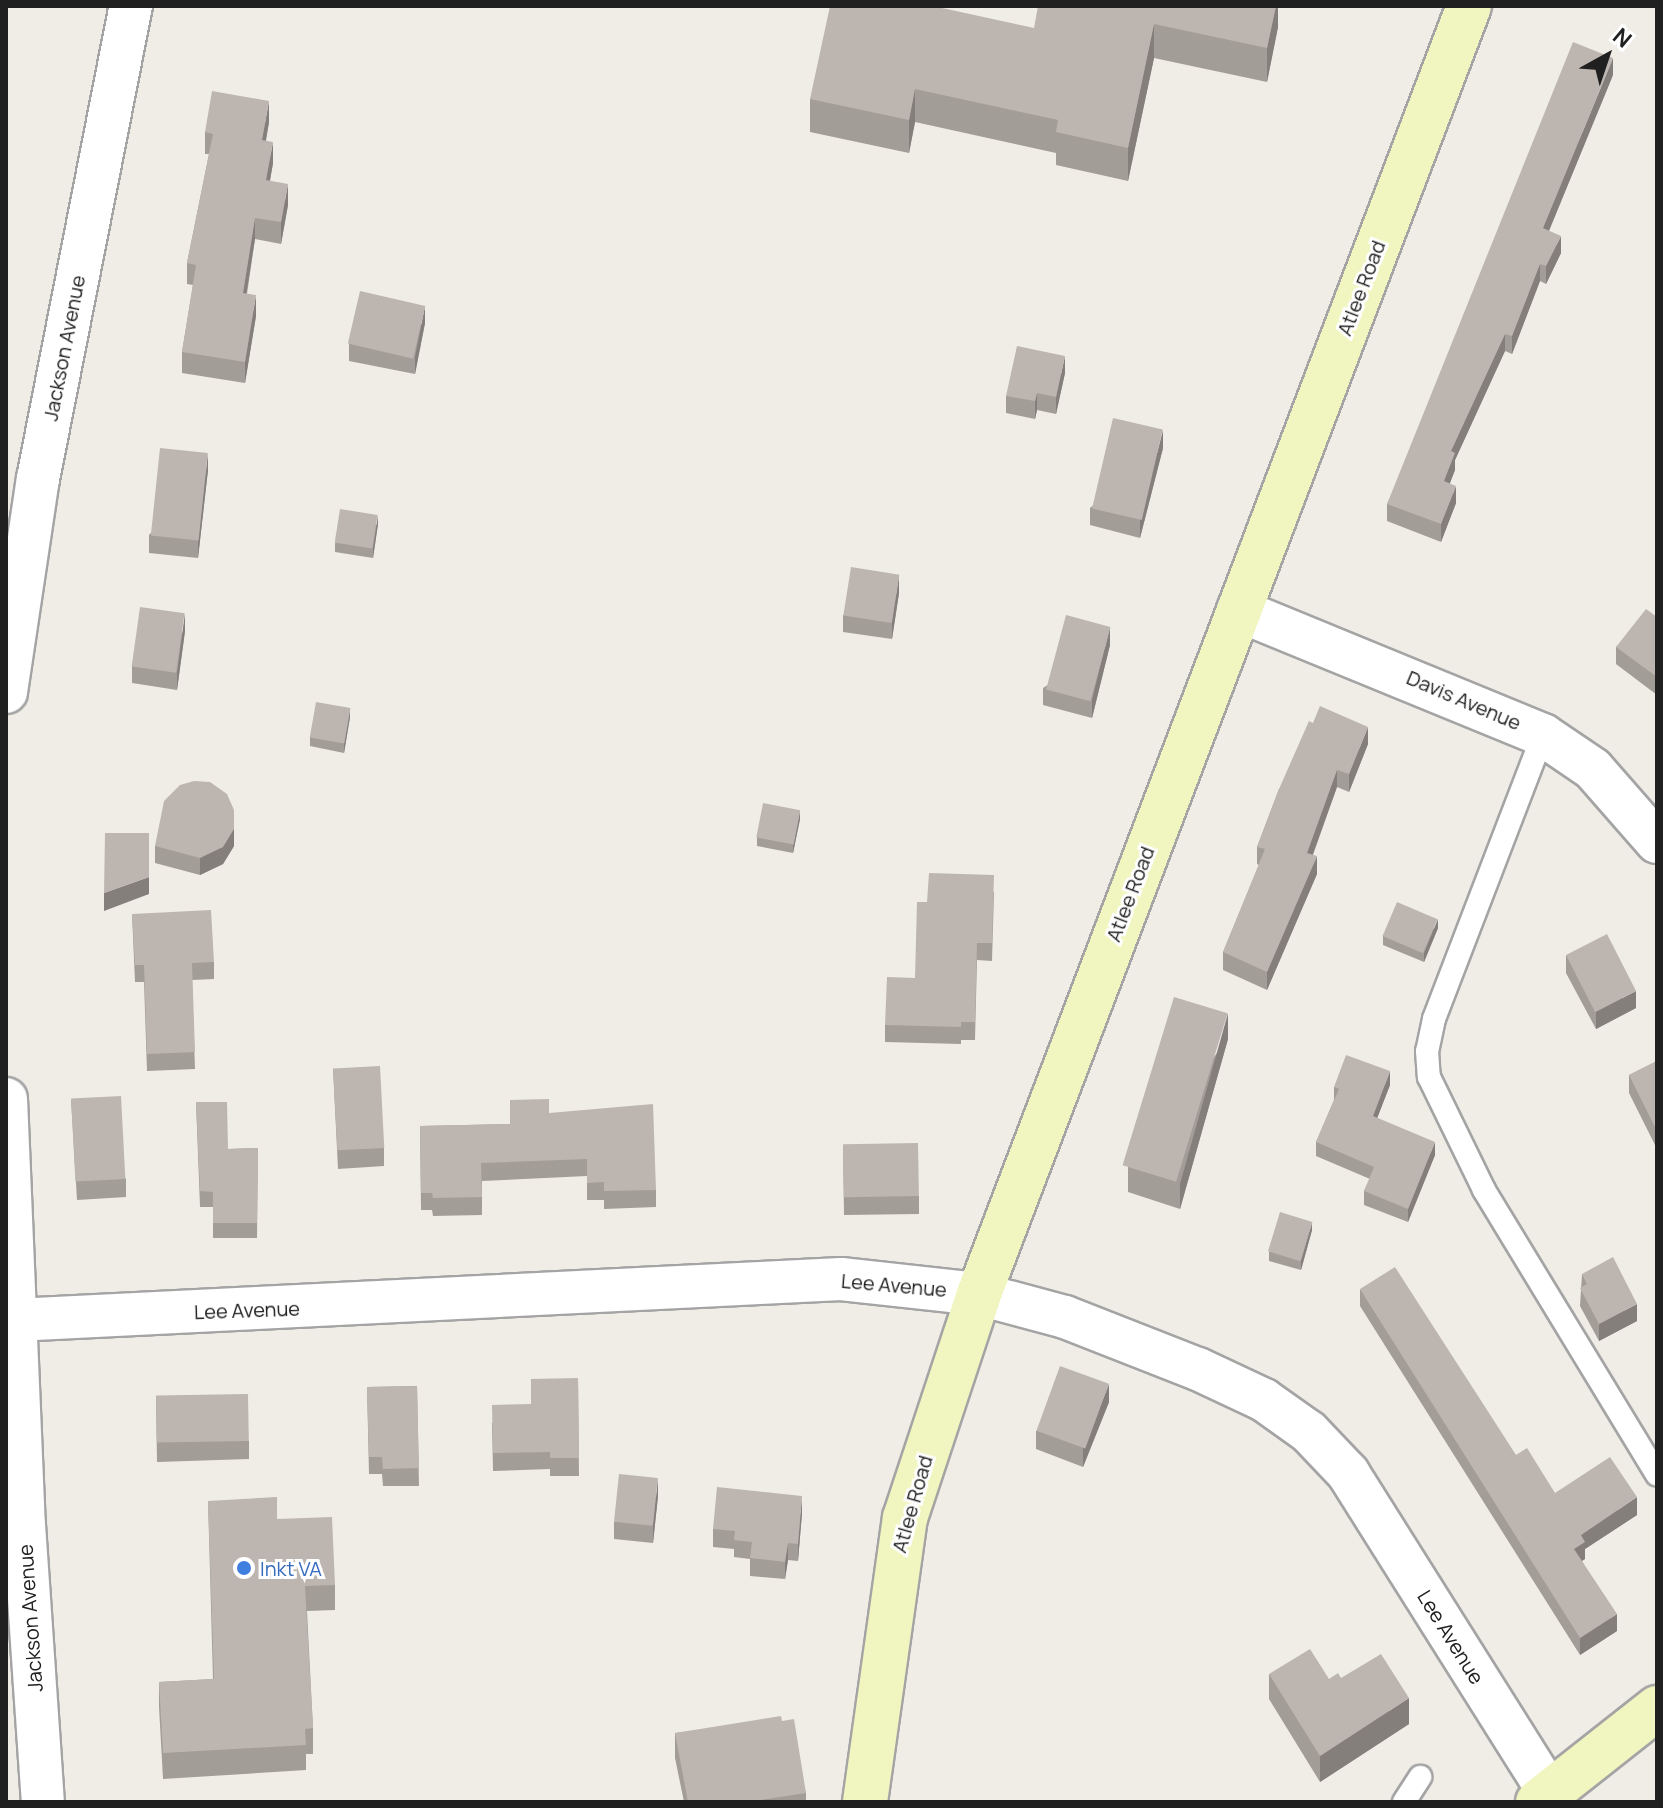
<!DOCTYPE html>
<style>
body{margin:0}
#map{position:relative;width:1663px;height:1808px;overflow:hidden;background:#f0ede7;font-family:Manrope,sans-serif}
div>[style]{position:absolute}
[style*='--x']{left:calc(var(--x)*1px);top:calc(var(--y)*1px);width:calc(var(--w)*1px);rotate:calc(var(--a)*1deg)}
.roads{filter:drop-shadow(2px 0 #a4a4a4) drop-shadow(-2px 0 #a4a4a4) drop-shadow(0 2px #a4a4a4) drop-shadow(0 -2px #a4a4a4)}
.lane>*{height:22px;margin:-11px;padding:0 11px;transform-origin:11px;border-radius:11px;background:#fff}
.street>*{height:42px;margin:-21px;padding:0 21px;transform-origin:21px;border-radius:21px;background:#fff}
.secondary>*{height:44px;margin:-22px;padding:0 22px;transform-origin:22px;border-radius:22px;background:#f1f5c0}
.wall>*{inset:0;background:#a39d97}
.shaded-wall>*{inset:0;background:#847f7b}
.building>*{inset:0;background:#bdb6b0;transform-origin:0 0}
.dots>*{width:22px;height:22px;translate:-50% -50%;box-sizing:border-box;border:4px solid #fff;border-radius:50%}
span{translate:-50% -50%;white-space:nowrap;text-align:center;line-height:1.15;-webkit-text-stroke:6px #fff;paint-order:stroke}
.street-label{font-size:20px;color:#202020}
.shop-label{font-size:20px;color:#366cbe}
.left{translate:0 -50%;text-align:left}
.frame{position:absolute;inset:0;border:8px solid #202020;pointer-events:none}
.north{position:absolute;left:1567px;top:16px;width:80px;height:80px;-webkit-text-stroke:6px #fff;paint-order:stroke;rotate:40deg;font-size:22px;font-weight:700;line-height:32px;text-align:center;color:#202020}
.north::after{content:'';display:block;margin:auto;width:28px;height:36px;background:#202020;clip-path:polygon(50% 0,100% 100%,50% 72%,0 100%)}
</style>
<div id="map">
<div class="roads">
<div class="lane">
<div style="--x:1543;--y:735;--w:304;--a:111"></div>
<div style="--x:1434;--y:1019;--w:33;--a:102"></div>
<div style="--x:1427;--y:1051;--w:26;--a:86"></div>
<div style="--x:1429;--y:1077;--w:126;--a:64"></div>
<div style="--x:1484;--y:1190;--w:333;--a:58.7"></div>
<div style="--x:1404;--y:1802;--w:30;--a:-57"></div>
</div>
<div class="street">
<div style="--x:1238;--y:610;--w:330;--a:22.3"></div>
<div style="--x:1543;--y:735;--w:60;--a:34.2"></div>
<div style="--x:1593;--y:769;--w:97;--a:48.8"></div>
<div style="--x:6;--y:692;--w:215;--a:-81.5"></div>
<div style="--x:38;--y:479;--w:482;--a:-78.9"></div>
<div style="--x:6;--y:1099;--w:426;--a:87.6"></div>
<div style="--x:24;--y:1525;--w:278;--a:86.1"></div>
<div style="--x:15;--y:1320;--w:827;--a:-2.84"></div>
<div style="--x:841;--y:1279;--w:139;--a:6.2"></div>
<div style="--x:979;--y:1294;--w:89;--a:15"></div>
<div style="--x:1065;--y:1317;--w:143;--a:21.4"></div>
<div style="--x:1198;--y:1369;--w:73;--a:25.2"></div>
<div style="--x:1264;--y:1400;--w:55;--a:35.4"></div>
<div style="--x:1309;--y:1432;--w:57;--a:46.4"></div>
<div style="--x:1348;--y:1473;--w:377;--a:57.8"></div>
</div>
<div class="secondary">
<div style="--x:865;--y:1802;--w:287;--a:-82"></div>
<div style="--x:905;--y:1518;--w:236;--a:-71.7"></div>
<div style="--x:979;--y:1294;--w:1378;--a:-69.17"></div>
<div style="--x:1538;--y:1802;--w:152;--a:-38.3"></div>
</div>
</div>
<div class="wall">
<div style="clip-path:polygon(1278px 6px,1278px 27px,1267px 82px,1154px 58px,1128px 181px,1056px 165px,1056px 153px,915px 122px,909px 153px,810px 132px,810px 99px,1034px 28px)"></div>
<div style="clip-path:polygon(1613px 75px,1549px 231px,1561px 253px,1546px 284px,1540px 281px,1512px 354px,1505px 351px,1455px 460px,1455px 470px,1450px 483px,1456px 503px,1441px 542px,1387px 521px,1387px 504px)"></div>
<div style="clip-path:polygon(269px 122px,266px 141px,273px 163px,270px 181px,288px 205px,281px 244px,255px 239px,247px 294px,256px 316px,245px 383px,182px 373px,182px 352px,193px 285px,187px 284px,187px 263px,209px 154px,205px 154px,205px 132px)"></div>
<div style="clip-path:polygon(425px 323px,415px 374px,349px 361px,349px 344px)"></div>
<div style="clip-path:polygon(1065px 373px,1056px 414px,1037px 410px,1035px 419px,1006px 413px,1006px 396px)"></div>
<div style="clip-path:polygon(1163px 448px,1140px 538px,1090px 525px,1090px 508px)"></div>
<div style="clip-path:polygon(208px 470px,198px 558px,149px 553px,149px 535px)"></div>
<div style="clip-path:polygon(378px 524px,373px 558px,335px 552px,335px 543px)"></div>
<div style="clip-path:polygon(899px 593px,892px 639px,843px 632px,843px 615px)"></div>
<div style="clip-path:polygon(1657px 617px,1657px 695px,1616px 664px,1616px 647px)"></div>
<div style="clip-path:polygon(185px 631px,177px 690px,132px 683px,132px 666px)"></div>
<div style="clip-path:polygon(1110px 645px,1092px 718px,1043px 705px,1043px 688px)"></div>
<div style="clip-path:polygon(350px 717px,344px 753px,310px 746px,310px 737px)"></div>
<div style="clip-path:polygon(1368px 744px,1349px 792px,1337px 787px,1313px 855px,1317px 874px,1267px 990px,1223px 970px,1223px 952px,1259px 865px,1257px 864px,1257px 847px,1279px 789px)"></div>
<div style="clip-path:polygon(234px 810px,234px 846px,223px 864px,200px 875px,155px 863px,155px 846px)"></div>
<div style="clip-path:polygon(800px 819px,793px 853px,757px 846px,757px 837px)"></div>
<div style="clip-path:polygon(994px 892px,992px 961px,977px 960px,975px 1040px,961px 1040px,961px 1044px,885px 1042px,885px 1025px,915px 978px,927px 902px)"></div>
<div style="clip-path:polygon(132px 914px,214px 962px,214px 979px,192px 980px,195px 1069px,147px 1071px,144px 982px,135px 982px)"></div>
<div style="clip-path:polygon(1438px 928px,1424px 962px,1383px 945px,1383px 936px)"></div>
<div style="clip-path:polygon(1566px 955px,1636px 1008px,1596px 1029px,1566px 973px)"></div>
<div style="clip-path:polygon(1228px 1039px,1180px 1209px,1128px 1192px,1128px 1167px)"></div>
<div style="clip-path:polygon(1657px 1061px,1657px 1149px,1629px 1093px,1629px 1075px)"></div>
<div style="clip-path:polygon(333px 1068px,384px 1148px,384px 1166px,338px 1169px)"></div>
<div style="clip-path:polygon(1390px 1085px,1377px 1118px,1435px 1155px,1408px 1222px,1364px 1205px,1364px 1191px,1370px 1179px,1316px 1156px,1316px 1142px,1334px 1100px,1334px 1087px)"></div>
<div style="clip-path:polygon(71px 1099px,126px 1179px,126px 1197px,77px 1200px)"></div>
<div style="clip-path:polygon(196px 1102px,228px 1149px,258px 1148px,257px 1238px,213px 1238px,213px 1207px,200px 1207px)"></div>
<div style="clip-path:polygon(549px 1113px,656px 1190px,656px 1207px,604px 1209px,604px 1200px,587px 1200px,587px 1176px,482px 1181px,482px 1215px,433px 1216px,432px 1210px,421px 1210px,420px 1126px,510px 1124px)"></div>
<div style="clip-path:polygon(843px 1145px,919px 1196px,919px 1214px,844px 1215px)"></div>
<div style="clip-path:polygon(1312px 1230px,1301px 1270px,1269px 1261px,1269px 1252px)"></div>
<div style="clip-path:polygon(1582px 1274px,1637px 1321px,1599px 1341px,1580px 1306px)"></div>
<div style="clip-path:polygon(1360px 1289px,1516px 1455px,1555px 1493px,1637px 1515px,1585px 1549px,1585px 1559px,1582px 1561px,1617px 1631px,1580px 1655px,1360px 1306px)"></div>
<div style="clip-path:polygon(578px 1378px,579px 1476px,550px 1476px,550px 1469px,493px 1471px,492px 1423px,531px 1404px)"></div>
<div style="clip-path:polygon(417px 1386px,419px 1486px,383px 1486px,382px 1474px,369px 1474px,367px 1387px)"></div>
<div style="clip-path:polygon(156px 1396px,249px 1441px,249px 1459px,157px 1462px)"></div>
<div style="clip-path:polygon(1109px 1402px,1083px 1467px,1036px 1449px,1036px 1431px)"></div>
<div style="clip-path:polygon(658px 1496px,653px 1543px,614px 1539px,614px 1522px)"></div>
<div style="clip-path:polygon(208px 1501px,277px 1519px,335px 1585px,335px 1610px,307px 1611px,313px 1728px,313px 1754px,306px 1754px,306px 1770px,163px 1779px,159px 1707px,159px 1682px,213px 1679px)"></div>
<div style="clip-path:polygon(802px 1513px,798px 1561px,788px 1560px,785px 1579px,750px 1576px,750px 1559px,734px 1557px,734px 1549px,713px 1547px,713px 1529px)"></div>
<div style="clip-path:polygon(1269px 1674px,1329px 1679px,1341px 1678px,1409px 1724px,1320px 1782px,1269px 1699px)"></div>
<div style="clip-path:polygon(782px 1721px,806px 1793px,806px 1802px,684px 1802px,675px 1758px,675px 1733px)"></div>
</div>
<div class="shaded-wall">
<div style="clip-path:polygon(1276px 6px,1278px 6px,1278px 27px,1267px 82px,1267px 48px)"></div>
<div style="clip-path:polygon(1154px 24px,1154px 58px,1128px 181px,1128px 148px)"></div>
<div style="clip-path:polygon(1613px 58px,1613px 75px,1543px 245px,1543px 228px)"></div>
<div style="clip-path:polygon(915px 89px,915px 122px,909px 153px,909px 120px)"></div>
<div style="clip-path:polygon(269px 101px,269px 122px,262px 161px,262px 140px)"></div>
<div style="clip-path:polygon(273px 142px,273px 163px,266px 202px,266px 180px)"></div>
<div style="clip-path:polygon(288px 184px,288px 205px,281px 244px,281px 222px)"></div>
<div style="clip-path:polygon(255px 218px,255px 239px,243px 314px,243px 293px)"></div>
<div style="clip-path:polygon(1561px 236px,1561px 253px,1546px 284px,1546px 266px)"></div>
<div style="clip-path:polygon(1540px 264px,1540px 281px,1512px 354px,1512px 336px)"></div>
<div style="clip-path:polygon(256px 295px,256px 316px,245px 383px,245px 362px)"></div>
<div style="clip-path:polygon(425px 306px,425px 323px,415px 374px,415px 357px)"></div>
<div style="clip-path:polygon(1505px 334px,1505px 351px,1455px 460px,1455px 470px,1444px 498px,1444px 481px,1451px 451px)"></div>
<div style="clip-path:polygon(1065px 356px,1065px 373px,1056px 414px,1056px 397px)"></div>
<div style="clip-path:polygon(1037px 393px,1037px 410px,1035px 419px,1035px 401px)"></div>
<div style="clip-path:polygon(1163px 430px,1163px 448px,1140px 538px,1140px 520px)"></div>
<div style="clip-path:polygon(208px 453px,208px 470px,198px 558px,198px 541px)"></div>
<div style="clip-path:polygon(1456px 486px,1456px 503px,1441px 542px,1441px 524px)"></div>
<div style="clip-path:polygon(378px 515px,378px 524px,373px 558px,373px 549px)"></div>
<div style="clip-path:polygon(899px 575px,899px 593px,892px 639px,892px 622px)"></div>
<div style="clip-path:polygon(185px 613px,185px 631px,177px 690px,177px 673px)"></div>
<div style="clip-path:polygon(1110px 627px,1110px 645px,1092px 718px,1092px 700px)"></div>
<div style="clip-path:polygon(350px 708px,350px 717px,344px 753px,344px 744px)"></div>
<div style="clip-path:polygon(1368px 727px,1368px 744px,1349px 792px,1349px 774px)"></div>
<div style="clip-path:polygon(1337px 770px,1337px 787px,1307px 870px,1307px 853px)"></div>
<div style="clip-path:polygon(800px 810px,800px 819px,793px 853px,793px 845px)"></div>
<div style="clip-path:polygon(234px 829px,234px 846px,223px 864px,200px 875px,200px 858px)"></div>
<div style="clip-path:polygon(1317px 856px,1317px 874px,1267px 990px,1267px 972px)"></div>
<div style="clip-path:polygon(149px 877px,149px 894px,104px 911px,104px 893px)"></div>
<div style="clip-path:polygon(1438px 919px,1438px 928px,1424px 962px,1424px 953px)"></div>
<div style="clip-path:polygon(1636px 991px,1636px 1008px,1596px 1029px,1596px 1012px)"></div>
<div style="clip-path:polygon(1228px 1013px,1228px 1039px,1180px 1209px,1180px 1184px)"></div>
<div style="clip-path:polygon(1390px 1071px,1390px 1085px,1373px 1129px,1373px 1116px)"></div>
<div style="clip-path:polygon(1435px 1142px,1435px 1155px,1408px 1222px,1408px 1209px)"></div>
<div style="clip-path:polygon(1312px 1222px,1312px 1230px,1301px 1270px,1301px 1261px)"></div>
<div style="clip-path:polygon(1637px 1304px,1637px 1321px,1599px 1341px,1599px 1324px)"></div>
<div style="clip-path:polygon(1109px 1384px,1109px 1402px,1083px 1467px,1083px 1449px)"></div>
<div style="clip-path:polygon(658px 1478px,658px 1496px,653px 1543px,653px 1526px)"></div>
<div style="clip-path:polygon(802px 1496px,802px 1513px,798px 1561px,798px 1544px)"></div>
<div style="clip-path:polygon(1637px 1497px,1637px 1515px,1585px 1549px,1585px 1559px,1574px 1566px,1574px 1549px,1581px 1535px)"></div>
<div style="clip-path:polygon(788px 1543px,788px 1560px,785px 1579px,785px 1562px)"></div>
<div style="clip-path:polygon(1617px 1614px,1617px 1631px,1580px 1655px,1580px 1638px)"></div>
<div style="clip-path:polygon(1409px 1698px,1409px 1724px,1320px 1782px,1320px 1756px)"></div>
</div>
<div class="building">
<div style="clip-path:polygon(830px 6px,933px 6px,1034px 28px,1038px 6px,1276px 6px,1267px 48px,1154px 24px,1128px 148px,1056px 132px,1058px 120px,915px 89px,909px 120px,810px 99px)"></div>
<div style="clip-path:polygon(1573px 42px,1613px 58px,1543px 228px,1561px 236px,1546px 266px,1540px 264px,1512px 336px,1505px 334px,1451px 451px,1455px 453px,1444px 481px,1456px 486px,1441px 524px,1387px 504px)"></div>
<div style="clip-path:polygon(212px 91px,269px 101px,262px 140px,273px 142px,266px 180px,288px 184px,281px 222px,255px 218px,243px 293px,256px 295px,245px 362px,182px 352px,196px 265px,187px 263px,213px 134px,205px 132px)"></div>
<div style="left:360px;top:291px;width:67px;height:54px;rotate:13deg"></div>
<div style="clip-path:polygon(1017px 346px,1065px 356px,1056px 397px,1037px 393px,1035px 401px,1006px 396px)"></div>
<div style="left:1113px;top:418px;width:51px;height:93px;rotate:13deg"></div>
<div style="left:160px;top:448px;width:48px;height:88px;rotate:6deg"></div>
<div style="left:340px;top:509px;width:38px;height:34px;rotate:9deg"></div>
<div style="left:851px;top:567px;width:49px;height:49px;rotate:9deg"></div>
<div style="left:140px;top:607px;width:45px;height:60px;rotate:8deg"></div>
<div style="clip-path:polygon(1646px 609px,1657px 617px,1657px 677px,1616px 647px)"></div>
<div style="left:1066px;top:615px;width:46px;height:77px;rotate:15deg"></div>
<div style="left:316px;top:702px;width:35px;height:36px;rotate:10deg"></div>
<div style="clip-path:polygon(1320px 706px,1368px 727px,1349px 774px,1337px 770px,1307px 853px,1317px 856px,1267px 972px,1223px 952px,1265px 849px,1257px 847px,1279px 789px,1309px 721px,1313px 723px)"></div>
<div style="clip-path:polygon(194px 781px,210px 782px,227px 794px,234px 810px,234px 829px,223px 847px,200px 858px,155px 846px,164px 801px,180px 785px)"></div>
<div style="left:763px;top:803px;width:38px;height:35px;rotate:11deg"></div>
<div style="clip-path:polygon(105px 833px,149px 833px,149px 877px,104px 893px)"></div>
<div style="clip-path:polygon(929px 873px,994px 875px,992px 943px,977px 943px,975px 1022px,961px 1022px,961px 1027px,885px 1025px,887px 977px,915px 978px,917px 902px,927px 902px)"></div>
<div style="left:1397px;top:902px;width:44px;height:37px;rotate:23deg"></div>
<div style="clip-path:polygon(211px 910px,214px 962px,192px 963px,195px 1052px,147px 1054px,144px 965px,135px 965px,132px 914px)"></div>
<div style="left:1607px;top:934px;width:64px;height:46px;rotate:63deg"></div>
<div style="left:1174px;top:997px;width:56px;height:176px;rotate:17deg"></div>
<div style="clip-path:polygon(1346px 1055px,1390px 1071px,1373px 1116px,1435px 1142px,1408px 1209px,1364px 1191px,1374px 1167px,1316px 1142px,1339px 1089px,1334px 1087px)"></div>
<div style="clip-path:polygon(1657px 1061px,1657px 1131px,1629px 1075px)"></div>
<div style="left:380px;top:1066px;width:82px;height:47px;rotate:87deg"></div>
<div style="left:121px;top:1096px;width:83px;height:50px;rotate:87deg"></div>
<div style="clip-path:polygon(549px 1099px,549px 1113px,653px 1104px,656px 1190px,604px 1191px,604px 1182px,587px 1183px,587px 1159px,481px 1163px,482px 1197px,433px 1198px,432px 1193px,421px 1193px,420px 1126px,510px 1124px,510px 1100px)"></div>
<div style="clip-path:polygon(196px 1102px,227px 1102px,228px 1149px,258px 1148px,257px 1223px,213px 1223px,213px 1192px,200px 1191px)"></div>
<div style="left:918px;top:1143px;width:53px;height:75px;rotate:89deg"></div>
<div style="left:1280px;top:1212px;width:34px;height:41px;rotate:17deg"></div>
<div style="clip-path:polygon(1613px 1257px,1637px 1304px,1599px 1324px,1580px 1288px,1587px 1284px,1582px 1274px)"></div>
<div style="clip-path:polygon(1395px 1267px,1516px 1455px,1527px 1448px,1555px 1493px,1610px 1457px,1637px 1497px,1581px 1535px,1585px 1542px,1574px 1549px,1617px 1614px,1580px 1638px,1360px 1289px)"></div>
<div style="left:1060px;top:1366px;width:52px;height:69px;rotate:20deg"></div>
<div style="clip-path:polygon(578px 1378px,579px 1458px,550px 1458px,550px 1452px,493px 1453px,492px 1405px,531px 1404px,531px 1379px)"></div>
<div style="clip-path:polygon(417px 1386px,419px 1468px,383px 1469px,382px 1457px,369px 1457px,367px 1387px)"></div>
<div style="left:248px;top:1394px;width:47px;height:92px;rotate:89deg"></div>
<div style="left:619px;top:1474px;width:39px;height:48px;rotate:6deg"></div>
<div style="clip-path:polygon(717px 1487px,802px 1496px,798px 1544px,788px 1543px,785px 1562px,750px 1558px,752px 1542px,734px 1540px,735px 1531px,713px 1529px)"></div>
<div style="clip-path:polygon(277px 1497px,277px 1519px,332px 1517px,335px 1585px,305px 1586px,313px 1728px,305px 1729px,306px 1745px,163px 1753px,159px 1682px,214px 1679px,208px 1501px)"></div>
<div style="clip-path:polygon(1310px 1649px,1329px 1679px,1338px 1673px,1341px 1678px,1381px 1654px,1409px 1698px,1320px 1756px,1269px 1674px)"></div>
<div style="clip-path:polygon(781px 1716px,782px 1721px,794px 1719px,806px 1793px,761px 1800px,761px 1802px,688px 1802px,675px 1733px)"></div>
</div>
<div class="dots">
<div style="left:244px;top:1568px;background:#3f7fe0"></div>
</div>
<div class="street-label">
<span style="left:1361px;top:288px;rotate:-69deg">Atlee Road</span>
<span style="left:64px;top:348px;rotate:-79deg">Jackson Avenue</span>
<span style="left:1464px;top:700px;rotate:23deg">Davis Avenue</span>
<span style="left:1130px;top:894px;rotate:-69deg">Atlee Road</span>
<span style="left:894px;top:1285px;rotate:5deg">Lee Avenue</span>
<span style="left:247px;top:1310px;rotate:-2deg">Lee Avenue</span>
<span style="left:912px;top:1504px;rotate:-74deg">Atlee Road</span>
<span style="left:30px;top:1618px;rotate:-94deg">Jackson Avenue</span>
<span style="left:1451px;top:1637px;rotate:58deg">Lee Avenue</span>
</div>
<div class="shop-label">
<span class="left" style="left:260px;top:1568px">Inkt VA</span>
</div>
<div class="frame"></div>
<div class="north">N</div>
</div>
